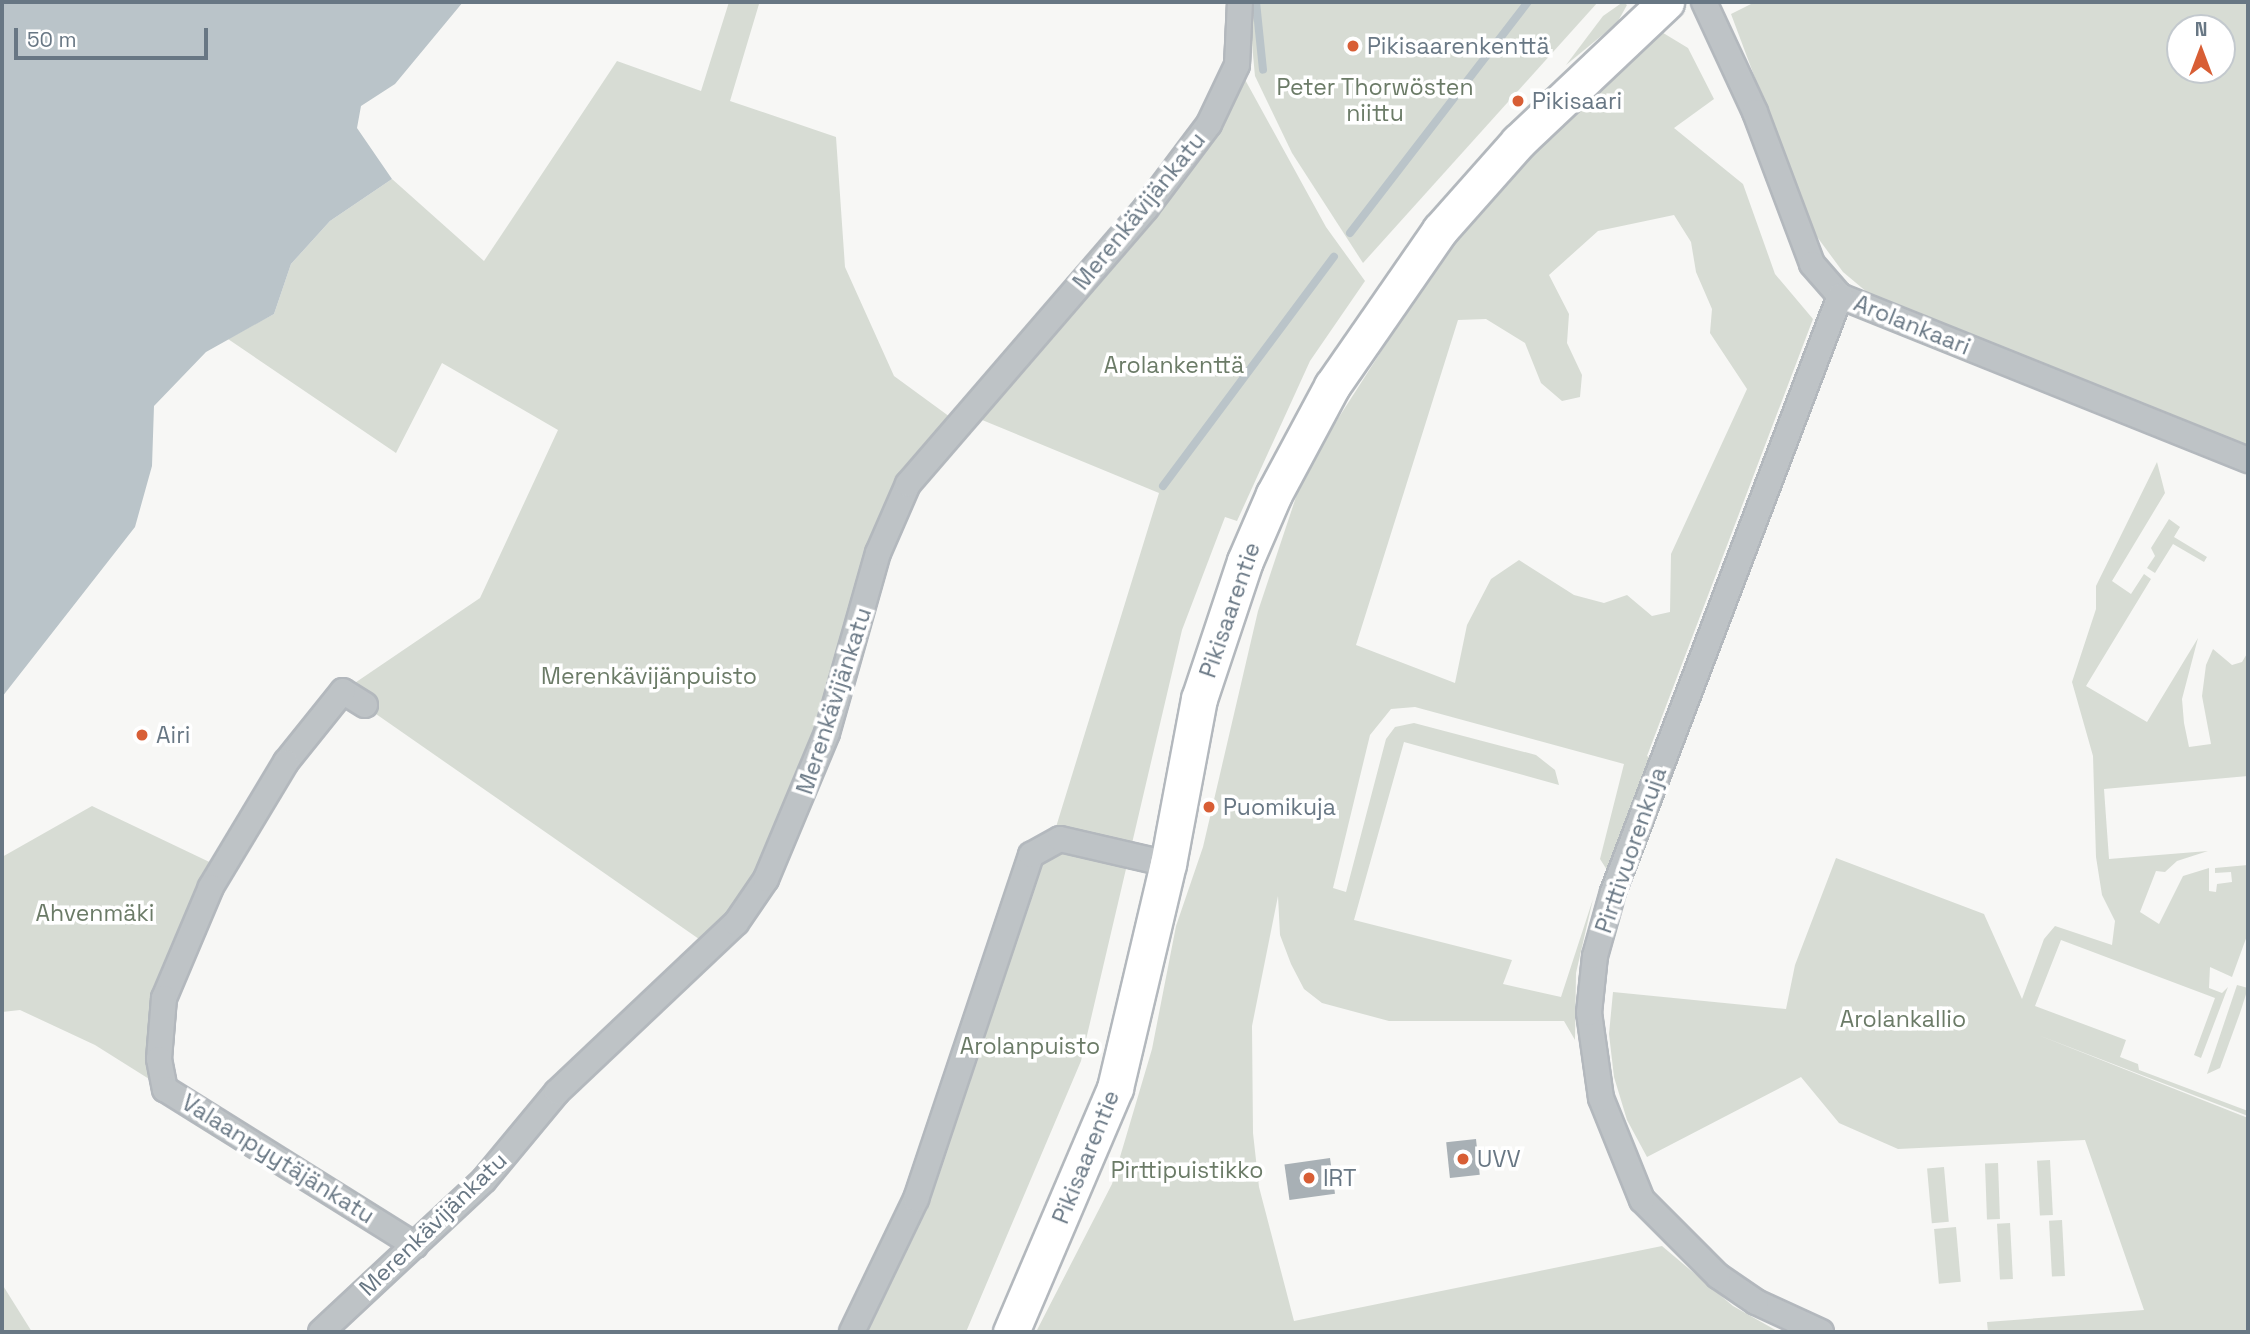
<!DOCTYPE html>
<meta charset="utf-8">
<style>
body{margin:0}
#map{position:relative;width:2250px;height:1334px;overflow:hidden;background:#f7f7f5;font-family:"Space Grotesk",sans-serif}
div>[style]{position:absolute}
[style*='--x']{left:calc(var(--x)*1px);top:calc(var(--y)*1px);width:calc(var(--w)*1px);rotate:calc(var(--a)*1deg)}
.green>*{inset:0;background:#d7dcd4;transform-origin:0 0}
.water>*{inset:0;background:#bac4c9}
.stream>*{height:8px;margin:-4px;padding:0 4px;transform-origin:4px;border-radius:4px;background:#bac4c9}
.building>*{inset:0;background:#a8b0b5;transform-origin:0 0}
.roads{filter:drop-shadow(2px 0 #b3b8bd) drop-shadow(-2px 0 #b3b8bd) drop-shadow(0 2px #b3b8bd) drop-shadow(0 -2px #b3b8bd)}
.street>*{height:24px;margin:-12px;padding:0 12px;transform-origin:12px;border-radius:12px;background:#bec3c6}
.secondary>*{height:35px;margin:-17.5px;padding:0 17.5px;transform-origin:17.5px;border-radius:17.5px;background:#fff}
.dots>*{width:19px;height:19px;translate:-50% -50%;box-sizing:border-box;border:4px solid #fff;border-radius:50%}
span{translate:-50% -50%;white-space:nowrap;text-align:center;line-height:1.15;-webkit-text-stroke:7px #fff;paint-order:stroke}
.poi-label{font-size:23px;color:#687784}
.left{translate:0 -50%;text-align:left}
.park-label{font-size:23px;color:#6b7b67}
.street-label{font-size:23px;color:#687784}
.frame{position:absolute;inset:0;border:4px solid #687784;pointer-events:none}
.north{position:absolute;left:2166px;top:14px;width:70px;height:70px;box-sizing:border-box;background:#fff;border:2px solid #c3c9ce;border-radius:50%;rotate:0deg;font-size:19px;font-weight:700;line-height:28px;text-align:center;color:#687784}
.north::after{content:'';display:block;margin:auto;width:24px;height:32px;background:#d85e35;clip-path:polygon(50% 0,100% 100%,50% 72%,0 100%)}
.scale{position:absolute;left:14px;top:28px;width:194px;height:32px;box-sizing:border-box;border:4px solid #687784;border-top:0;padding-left:9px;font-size:21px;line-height:24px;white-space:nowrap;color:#687784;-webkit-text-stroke:5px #fff;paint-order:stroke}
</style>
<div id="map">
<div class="green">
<div style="clip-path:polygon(729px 2px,759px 4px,730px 101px,836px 137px,845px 267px,894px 376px,961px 425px,908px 484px,799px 803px,709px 946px,343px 691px,480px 598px,558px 430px,442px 363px,396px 453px,228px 339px,274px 314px,291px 264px,330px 221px,392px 179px,484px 261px,617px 61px,701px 91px)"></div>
<div style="clip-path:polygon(1248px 2px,1598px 2px,1363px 263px,1292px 153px,1255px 76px)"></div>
<div style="clip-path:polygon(1623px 2px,1627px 5px,1617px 23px,1566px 65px,1603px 16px)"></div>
<div style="clip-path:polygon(evenodd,1755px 2px,2248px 2px,2248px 445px,1874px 298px,1843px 272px,1812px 230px,1731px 14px,1755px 2px,2180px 28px,2222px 28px,2222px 70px,2180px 70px,2180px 28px)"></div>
<div style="clip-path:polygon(evenodd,1655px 28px,1688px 48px,1714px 99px,1674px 128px,1743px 184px,1775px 274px,1813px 319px,1647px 756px,1651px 758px,1607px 870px,1600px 859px,1624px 764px,1415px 707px,1391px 709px,1370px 735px,1333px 888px,1346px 892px,1386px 739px,1395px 727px,1414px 723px,1536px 755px,1555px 770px,1559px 785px,1404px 742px,1354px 920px,1512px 960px,1503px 984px,1561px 997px,1593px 899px,1576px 973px,1575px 1040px,1564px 1021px,1389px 1021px,1322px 1003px,1304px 989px,1291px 964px,1280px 935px,1278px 896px,1252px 1026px,1253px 1133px,1259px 1187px,1294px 1321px,1662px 1246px,1733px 1306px,1779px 1332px,1036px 1332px,1112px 1184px,1152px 1049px,1176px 926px,1203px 847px,1258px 611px,1305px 470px,1384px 347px,1398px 308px,1477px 206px,1655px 28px,1674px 215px,1691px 242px,1696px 272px,1712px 309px,1710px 333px,1747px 389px,1671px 554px,1670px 612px,1652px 616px,1627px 595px,1604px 603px,1574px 595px,1519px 560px,1491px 579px,1467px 625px,1455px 683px,1356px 645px,1458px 320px,1486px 319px,1525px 343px,1541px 383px,1562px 401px,1580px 397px,1582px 375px,1567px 343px,1569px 314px,1549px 275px,1598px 231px,1674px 215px)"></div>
<div style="clip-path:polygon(1237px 65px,1326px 227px,1365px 281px,1310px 361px,1237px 521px,1225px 517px,1182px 630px,1081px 1061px,966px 1332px,859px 1332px,1021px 899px,1052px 840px,1159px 493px,970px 415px,1146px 208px)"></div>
<div style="clip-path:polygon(2157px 462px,2165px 493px,2112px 581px,2131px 594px,2144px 574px,2151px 579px,2086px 686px,2147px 722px,2198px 638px,2182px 699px,2184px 723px,2189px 747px,2211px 744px,2202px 696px,2206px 665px,2213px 649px,2232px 665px,2242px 662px,2248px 652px,2248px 776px,2104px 789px,2109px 859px,2208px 851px,2177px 861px,2165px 872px,2156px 871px,2140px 912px,2159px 924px,2183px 876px,2209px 868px,2209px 891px,2216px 892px,2217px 884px,2232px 882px,2231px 872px,2215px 873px,2215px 868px,2248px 865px,2248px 933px,2232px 977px,2210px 967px,2209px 988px,2222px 993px,2228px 987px,2201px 1058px,2194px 1055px,2215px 998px,2061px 940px,2035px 1006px,2126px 1040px,2120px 1057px,2138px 1064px,2139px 1070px,2248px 1111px,2248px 1116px,2038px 1035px,2248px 1118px,2248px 1332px,1988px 1332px,1987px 1322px,2144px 1310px,2085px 1140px,1898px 1149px,1839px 1123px,1801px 1077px,1647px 1157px,1627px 1120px,1614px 1077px,1609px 1034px,1613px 992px,1786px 1009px,1795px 965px,1836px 858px,1984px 914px,2022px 999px,2044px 939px,2055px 926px,2112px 945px,2115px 921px,2102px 895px,2096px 857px,2093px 756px,2072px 682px,2096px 609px,2096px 586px)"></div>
<div style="clip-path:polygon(2169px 519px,2180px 527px,2174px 537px,2207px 557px,2204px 562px,2173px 544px,2155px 573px,2147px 568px,2155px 556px,2151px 548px)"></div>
<div style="clip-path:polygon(92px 806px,222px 868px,178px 958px,165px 1089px,95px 1045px,20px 1010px,2px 1012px,2px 857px)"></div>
<div style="clip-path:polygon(2237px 985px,2248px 988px,2240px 1013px,2220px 1068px,2207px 1074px)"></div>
<div style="left:2050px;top:1160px;width:55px;height:13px;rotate:87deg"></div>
<div style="left:1998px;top:1163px;width:56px;height:13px;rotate:88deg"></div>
<div style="left:1944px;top:1167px;width:55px;height:17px;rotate:85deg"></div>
<div style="left:2062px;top:1220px;width:56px;height:13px;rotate:87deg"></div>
<div style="left:2010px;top:1223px;width:56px;height:13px;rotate:87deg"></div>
<div style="left:1956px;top:1227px;width:55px;height:22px;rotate:85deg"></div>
<div style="clip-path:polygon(2px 1284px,32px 1332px,2px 1332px)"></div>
</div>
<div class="water">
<div style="clip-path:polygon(2px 2px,463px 2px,395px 84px,361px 106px,357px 128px,392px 179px,330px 221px,291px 264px,274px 314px,206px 352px,154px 406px,152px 466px,135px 527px,2px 697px)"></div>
</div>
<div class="stream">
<div style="--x:1256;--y:2;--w:68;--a:84.1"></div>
<div style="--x:1350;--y:233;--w:292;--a:-52.4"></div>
<div style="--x:1163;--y:486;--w:286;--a:-53.3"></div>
</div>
<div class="building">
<div style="left:1476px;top:1139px;width:36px;height:30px;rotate:84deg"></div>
<div style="left:1330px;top:1158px;width:36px;height:46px;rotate:82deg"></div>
</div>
<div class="roads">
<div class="street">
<div style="--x:1704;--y:2;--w:121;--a:65.1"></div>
<div style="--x:1755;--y:112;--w:162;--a:69.4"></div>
<div style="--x:1812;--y:264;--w:43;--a:48.8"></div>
<div style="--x:1840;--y:296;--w:440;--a:21.9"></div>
<div style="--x:365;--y:705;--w:26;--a:-148"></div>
<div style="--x:343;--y:691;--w:91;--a:128.8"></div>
<div style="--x:286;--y:762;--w:146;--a:121"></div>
<div style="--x:211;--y:887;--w:121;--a:112.9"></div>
<div style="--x:164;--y:998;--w:61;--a:94.7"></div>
<div style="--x:159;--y:1059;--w:31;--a:79"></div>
<div style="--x:165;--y:1089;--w:295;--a:32"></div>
<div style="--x:321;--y:1332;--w:223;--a:-43"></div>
<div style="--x:484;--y:1180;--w:114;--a:-50.3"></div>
<div style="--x:557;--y:1092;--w:246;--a:-43.4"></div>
<div style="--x:736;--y:923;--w:53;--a:-55.7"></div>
<div style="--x:766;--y:879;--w:158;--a:-67.3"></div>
<div style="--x:827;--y:733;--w:187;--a:-74.2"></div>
<div style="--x:878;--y:553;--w:75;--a:-66.5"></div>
<div style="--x:908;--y:484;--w:364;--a:-49.2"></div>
<div style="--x:1146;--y:208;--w:105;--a:-53.1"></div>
<div style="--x:1209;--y:124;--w:65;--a:-64.6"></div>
<div style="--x:1237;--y:65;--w:63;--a:-87.3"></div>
<div style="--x:852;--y:1332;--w:148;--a:-64.3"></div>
<div style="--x:916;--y:1199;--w:363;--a:-71.5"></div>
<div style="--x:1031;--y:855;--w:33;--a:-29"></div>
<div style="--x:1060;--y:839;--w:111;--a:13"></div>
<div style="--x:1821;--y:1332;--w:72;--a:-155.2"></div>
<div style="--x:1756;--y:1302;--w:46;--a:-145.6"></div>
<div style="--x:1718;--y:1276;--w:107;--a:-135"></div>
<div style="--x:1642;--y:1200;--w:110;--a:-111.9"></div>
<div style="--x:1601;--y:1098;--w:86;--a:-98"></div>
<div style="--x:1589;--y:1013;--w:57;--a:-84"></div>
<div style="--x:1595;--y:956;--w:66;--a:-74.3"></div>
<div style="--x:1613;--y:892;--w:638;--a:-69.15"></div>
</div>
<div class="secondary">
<div style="--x:1011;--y:1332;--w:265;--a:-66.9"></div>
<div style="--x:1115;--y:1088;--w:230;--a:-76.7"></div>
<div style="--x:1168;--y:864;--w:168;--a:-79.4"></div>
<div style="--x:1199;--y:699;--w:145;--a:-71.6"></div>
<div style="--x:1245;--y:561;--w:73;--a:-66.6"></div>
<div style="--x:1274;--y:494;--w:123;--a:-61.8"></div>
<div style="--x:1332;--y:386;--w:190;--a:-55.3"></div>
<div style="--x:1440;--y:230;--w:118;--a:-48.4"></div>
<div style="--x:1518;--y:142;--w:204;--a:-43.4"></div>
</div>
</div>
<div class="dots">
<div style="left:1353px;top:46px;background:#d85e35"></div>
<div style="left:1518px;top:101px;background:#d85e35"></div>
<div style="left:142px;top:735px;background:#d85e35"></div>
<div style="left:1209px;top:807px;background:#d85e35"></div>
<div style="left:1463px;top:1159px;background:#d85e35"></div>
<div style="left:1309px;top:1178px;background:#d85e35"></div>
</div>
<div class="poi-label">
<span class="left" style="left:1367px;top:46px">Pikisaarenkenttä</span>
<span class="left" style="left:1532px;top:101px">Pikisaari</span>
<span class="left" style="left:156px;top:735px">Airi</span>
<span class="left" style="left:1223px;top:807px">Puomikuja</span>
<span class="left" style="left:1477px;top:1159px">UVV</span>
<span class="left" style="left:1323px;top:1178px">IRT</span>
</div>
<div class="park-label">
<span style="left:1375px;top:100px">Peter Thorwösten<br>niittu</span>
<span style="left:1174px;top:365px">Arolankenttä</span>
<span style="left:649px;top:676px">Merenkävijänpuisto</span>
<span style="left:95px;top:913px">Ahvenmäki</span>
<span style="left:1903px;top:1019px">Arolankallio</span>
<span style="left:1030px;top:1046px">Arolanpuisto</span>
<span style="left:1187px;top:1170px">Pirttipuistikko</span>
</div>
<div class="street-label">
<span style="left:1139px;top:211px;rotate:-51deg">Merenkävijänkatu</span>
<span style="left:1912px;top:325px;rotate:22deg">Arolankaari</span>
<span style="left:1230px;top:610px;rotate:-71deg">Pikisaarentie</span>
<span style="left:834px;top:701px;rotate:-72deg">Merenkävijänkatu</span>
<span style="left:1631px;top:850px;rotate:-71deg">Pirttivuorenkuja</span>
<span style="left:1086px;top:1157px;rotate:-68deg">Pikisaarentie</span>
<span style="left:278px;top:1159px;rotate:32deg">Valaanpyytäjänkatu</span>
<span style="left:433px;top:1224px;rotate:-44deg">Merenkävijänkatu</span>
</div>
<div class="frame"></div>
<div class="north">N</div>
<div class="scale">50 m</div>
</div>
